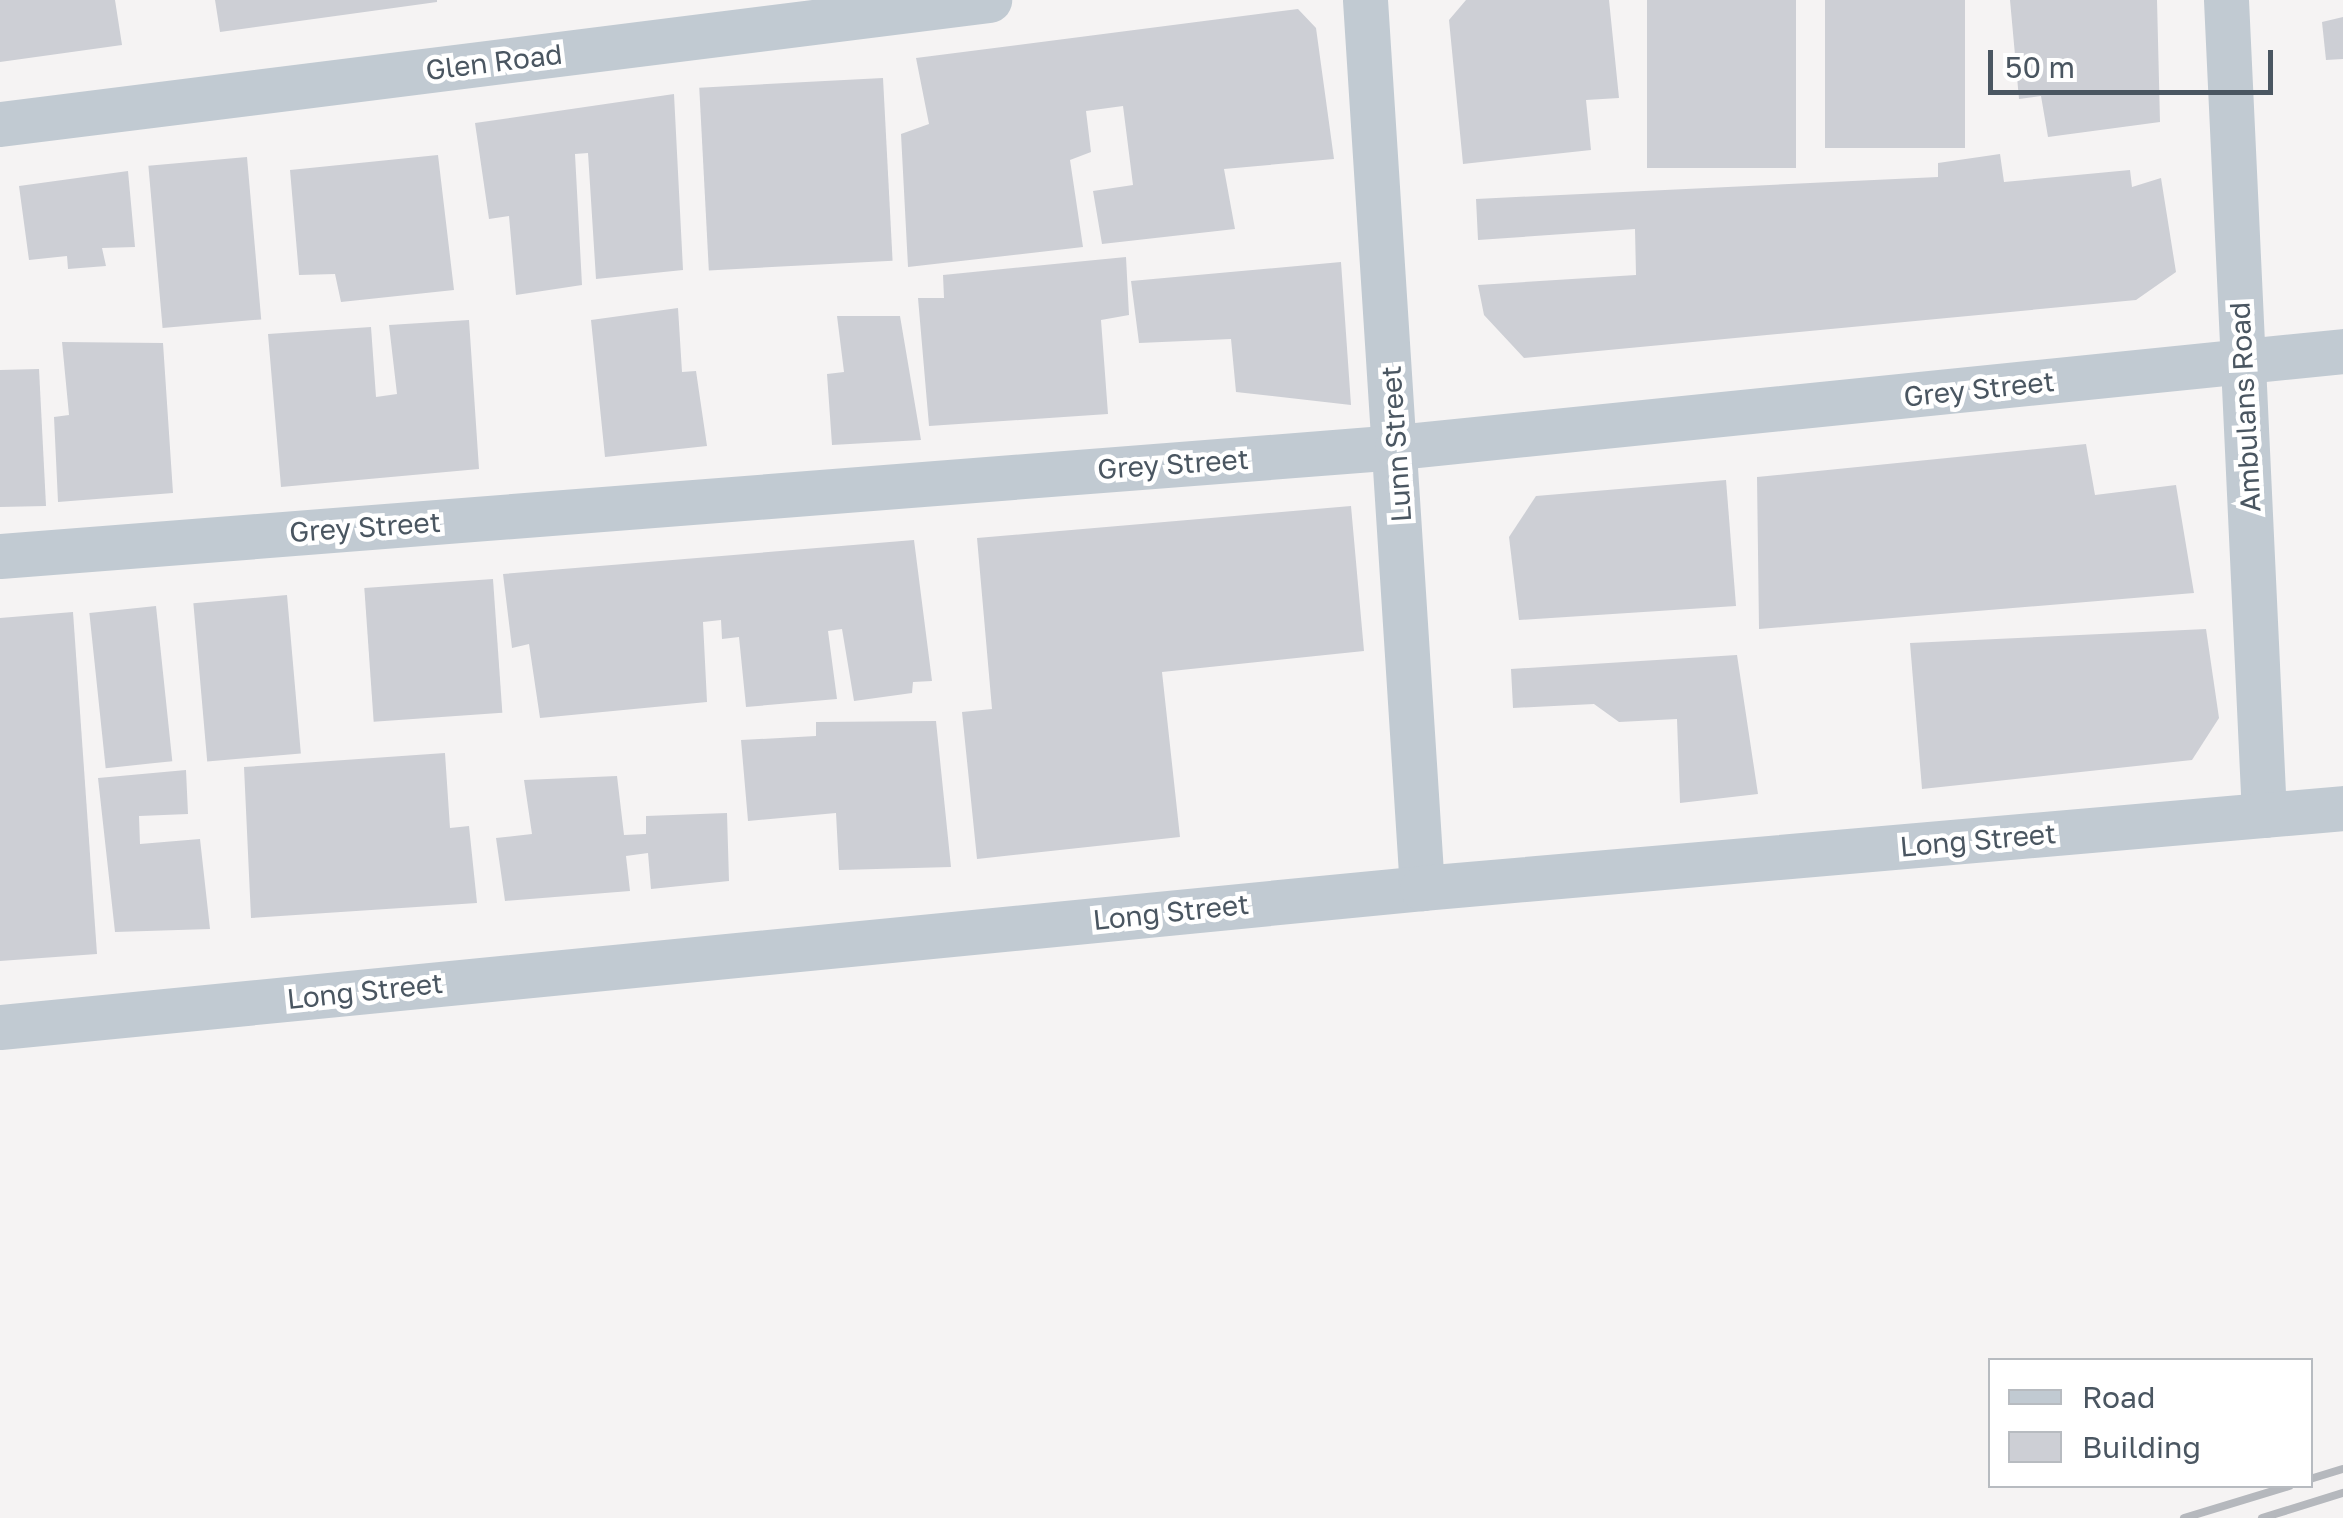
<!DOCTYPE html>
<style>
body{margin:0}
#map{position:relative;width:2343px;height:1518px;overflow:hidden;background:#f5f3f3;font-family:"Golos Text",sans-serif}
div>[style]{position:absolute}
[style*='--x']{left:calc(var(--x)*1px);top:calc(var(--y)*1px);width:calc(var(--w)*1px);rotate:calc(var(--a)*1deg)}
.building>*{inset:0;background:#cdcfd5;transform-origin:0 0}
.minor>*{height:45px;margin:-22.5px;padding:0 22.5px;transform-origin:22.5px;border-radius:22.5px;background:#c1cad2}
.rail>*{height:8px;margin:-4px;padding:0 4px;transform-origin:4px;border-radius:4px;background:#b5b8bd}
span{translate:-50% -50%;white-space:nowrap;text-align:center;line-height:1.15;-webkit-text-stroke:9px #fff;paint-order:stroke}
.street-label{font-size:28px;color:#4a5661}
.legend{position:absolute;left:1988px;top:1358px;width:325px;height:130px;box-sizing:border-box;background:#fff;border:2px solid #b7bbc0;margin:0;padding:12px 18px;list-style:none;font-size:30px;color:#4a5661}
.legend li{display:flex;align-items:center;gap:20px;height:50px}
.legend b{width:50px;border:2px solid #b7bbc0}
.scale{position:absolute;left:1988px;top:50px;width:285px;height:45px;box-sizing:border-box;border:5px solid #4a5661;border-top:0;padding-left:12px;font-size:30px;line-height:35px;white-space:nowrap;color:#4a5661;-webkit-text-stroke:8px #fff;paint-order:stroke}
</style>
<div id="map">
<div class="building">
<div style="clip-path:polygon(0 0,115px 0,122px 45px,0 62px)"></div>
<div style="clip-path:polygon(215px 0,437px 0,437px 2px,220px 32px)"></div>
<div style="clip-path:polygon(1466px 0,1609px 0,1619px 98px,1586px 100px,1591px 150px,1463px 164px,1449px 20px)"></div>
<div style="left:1647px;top:0;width:149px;height:168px"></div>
<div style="left:1825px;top:0;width:140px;height:148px"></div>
<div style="clip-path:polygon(2010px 0,2157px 0,2160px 122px,2048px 137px,2041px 96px,2019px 99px)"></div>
<div style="clip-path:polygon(1298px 9px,1316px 28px,1334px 159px,1224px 169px,1235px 229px,1102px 244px,1093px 191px,1133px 185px,1123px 106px,1086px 111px,1091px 152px,1070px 160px,1083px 247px,908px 267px,901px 134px,929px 124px,916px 58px)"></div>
<div style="clip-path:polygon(2343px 17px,2343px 59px,2326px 60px,2322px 22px)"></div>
<div style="left:883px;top:78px;width:183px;height:184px;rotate:87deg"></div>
<div style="clip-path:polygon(674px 94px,683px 270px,596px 279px,588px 153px,575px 154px,582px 285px,516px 295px,509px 216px,489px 219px,475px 123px)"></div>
<div style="clip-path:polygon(2000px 154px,2004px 182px,2130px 170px,2132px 187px,2161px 178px,2176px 272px,2136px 300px,1524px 358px,1484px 315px,1478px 285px,1636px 275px,1635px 229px,1478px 240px,1476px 199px,1938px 177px,1938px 163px)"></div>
<div style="clip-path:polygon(438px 155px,454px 290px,341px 302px,335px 274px,299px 275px,290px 170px)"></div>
<div style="left:247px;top:157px;width:163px;height:99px;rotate:85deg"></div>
<div style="clip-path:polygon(128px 171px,135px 247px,102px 248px,106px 266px,68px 269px,67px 256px,29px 260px,19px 186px)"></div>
<div style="clip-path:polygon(1126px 257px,1129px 315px,1101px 320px,1108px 414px,929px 426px,918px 298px,944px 298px,943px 275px)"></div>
<div style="clip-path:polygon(1341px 262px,1351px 405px,1236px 392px,1231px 339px,1139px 343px,1131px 281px)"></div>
<div style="clip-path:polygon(678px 308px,682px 372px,696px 371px,707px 446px,605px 457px,591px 320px)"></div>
<div style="clip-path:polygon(837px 316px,900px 316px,921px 440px,832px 445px,827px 374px,844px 372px)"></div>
<div style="clip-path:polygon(469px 320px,479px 469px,281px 487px,268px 334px,371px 327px,376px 397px,397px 394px,389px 325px)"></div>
<div style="clip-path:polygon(62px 342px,163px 343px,173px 493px,58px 502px,54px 417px,69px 415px)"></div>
<div style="clip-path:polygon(39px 369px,46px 506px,0 507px,0 370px)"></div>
<div style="clip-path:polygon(2086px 444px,2095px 495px,2176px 485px,2194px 593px,1759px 629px,1757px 477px)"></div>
<div style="clip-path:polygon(1726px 480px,1736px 606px,1519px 620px,1509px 537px,1536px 496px)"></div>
<div style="clip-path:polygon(1351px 506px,1364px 651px,1162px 672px,1180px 837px,977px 859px,962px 712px,992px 709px,977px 538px)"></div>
<div style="clip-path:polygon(914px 540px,932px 681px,913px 682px,912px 693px,854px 701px,842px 629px,828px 631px,837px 699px,746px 707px,739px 637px,722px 639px,721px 620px,703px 622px,707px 702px,540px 718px,529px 644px,512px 648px,503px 574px)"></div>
<div style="left:493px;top:579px;width:134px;height:129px;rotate:86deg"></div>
<div style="left:287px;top:595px;width:159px;height:94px;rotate:85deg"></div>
<div style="left:156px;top:606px;width:156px;height:67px;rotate:84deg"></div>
<div style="clip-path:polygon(73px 612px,97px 954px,0 961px,0 618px)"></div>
<div style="clip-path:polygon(2206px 629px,2219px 718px,2192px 760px,1922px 789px,1910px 643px)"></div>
<div style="clip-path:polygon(1737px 655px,1758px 794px,1680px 803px,1677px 719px,1619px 722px,1594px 704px,1513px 708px,1511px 669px)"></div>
<div style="clip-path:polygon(936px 721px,951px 867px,839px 870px,836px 813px,748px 821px,741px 740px,816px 736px,816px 722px)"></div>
<div style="clip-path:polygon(445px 753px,450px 828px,469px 826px,477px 903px,251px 918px,244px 767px)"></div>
<div style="clip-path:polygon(186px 770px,188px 814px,139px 816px,140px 844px,200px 839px,210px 929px,115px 932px,98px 778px)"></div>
<div style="clip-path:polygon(617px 776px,624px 835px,646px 834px,646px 816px,727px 813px,729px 881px,651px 889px,648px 853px,626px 856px,630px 891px,505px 901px,496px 838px,532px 834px,524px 780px)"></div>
</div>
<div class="minor">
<div style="--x:1365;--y:0;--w:890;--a:86.33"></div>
<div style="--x:2226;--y:0;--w:816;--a:87.33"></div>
<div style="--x:0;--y:124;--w:997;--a:-7.15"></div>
<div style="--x:0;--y:556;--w:1401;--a:-4.46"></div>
<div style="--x:1397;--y:447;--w:951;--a:-5.79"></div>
<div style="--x:0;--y:1027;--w:1429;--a:-5.58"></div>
<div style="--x:1422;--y:888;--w:924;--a:-4.96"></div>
</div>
<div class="rail">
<div style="--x:2310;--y:1479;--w:34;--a:-17"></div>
<div style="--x:2184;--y:1518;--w:110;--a:-16.9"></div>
<div style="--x:2262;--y:1518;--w:85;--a:-17.2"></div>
</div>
<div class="street-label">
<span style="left:494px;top:62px;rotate:-7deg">Glen Road</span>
<span style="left:1979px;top:389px;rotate:-6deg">Grey Street</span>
<span style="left:2245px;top:407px;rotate:-93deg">Ambulans Road</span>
<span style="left:1396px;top:444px;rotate:-94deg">Lunn Street</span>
<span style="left:1173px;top:464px;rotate:-4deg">Grey Street</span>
<span style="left:365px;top:527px;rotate:-4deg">Grey Street</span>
<span style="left:1978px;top:840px;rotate:-5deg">Long Street</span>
<span style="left:1171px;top:912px;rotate:-6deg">Long Street</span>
<span style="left:365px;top:991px;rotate:-6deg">Long Street</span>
</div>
<ul class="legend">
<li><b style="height:12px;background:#c1cad2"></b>Road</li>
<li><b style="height:28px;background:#cdcfd5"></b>Building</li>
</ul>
<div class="scale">50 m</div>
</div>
